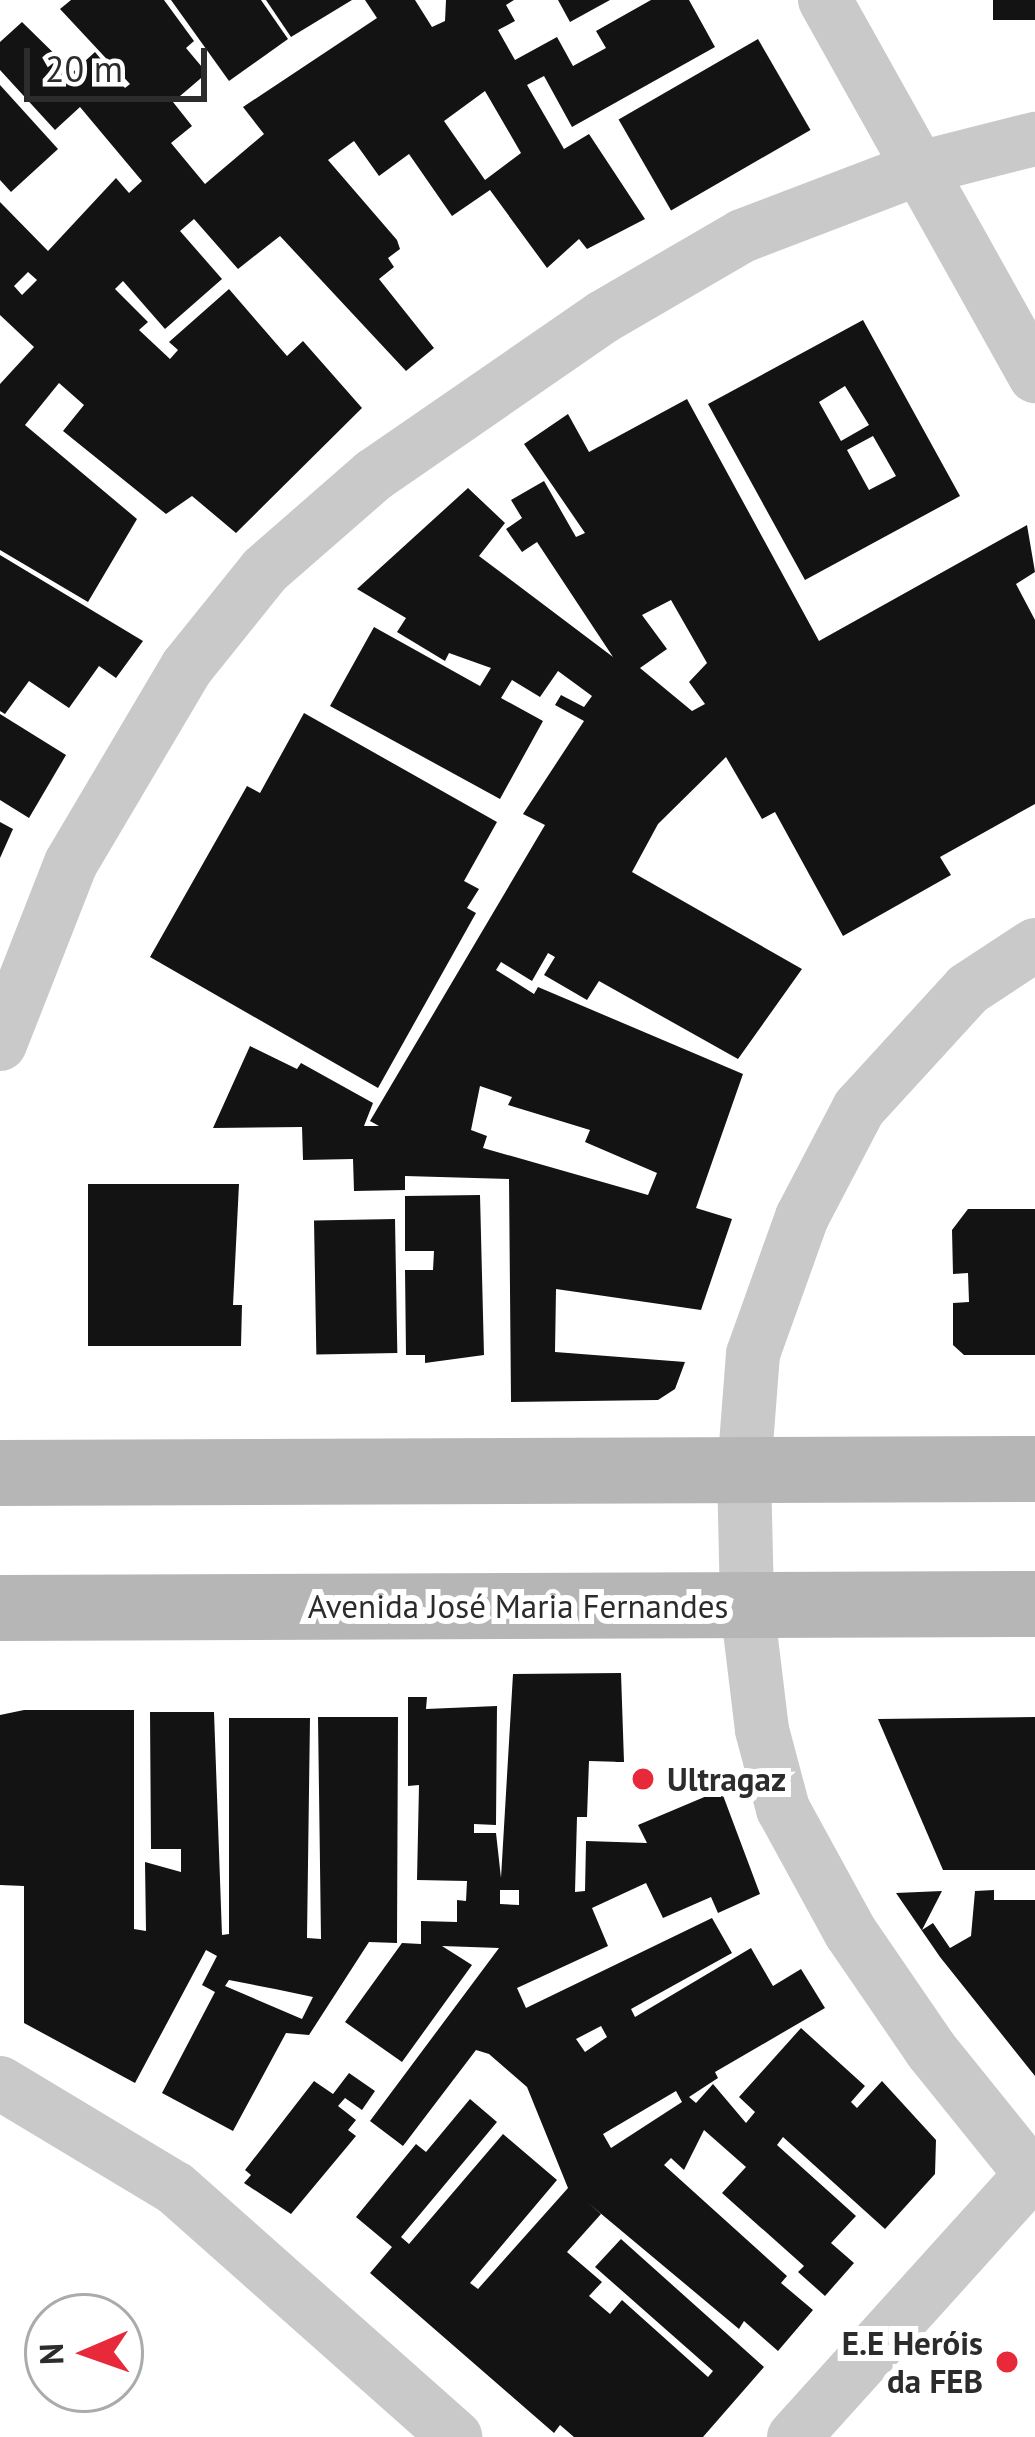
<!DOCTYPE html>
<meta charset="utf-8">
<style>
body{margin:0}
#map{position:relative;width:1035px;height:2437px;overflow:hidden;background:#fff;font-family:"PT Sans",sans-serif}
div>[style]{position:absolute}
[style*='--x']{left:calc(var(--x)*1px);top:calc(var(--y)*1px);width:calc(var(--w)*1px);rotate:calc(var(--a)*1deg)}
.building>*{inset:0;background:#131313;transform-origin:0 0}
.street>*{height:54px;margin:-27px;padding:0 27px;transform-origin:27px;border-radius:27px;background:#c9c9c9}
.secondary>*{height:66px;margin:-33px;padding:0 33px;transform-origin:33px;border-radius:33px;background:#b6b6b6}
.dots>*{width:33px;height:33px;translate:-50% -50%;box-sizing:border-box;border:6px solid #fff;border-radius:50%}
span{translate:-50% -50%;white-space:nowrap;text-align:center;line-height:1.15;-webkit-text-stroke:12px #fff;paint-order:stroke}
.street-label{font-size:33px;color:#2c2c2c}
.poi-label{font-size:33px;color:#2c2c2c;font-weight:700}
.left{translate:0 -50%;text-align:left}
.right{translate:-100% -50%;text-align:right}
.north{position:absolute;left:24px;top:2293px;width:120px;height:120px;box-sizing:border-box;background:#fff;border:3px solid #ababab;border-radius:50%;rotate:268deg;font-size:33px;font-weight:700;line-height:48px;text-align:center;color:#2c2c2c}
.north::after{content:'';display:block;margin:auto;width:42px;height:54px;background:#e8293a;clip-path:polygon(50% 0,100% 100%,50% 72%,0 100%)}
.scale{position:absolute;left:24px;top:48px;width:183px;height:54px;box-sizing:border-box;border:6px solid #2c2c2c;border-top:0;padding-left:15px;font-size:36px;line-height:42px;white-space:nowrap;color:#2c2c2c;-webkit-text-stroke:9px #fff;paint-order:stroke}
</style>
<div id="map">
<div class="building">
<div style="clip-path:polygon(evenodd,71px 0,164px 0,194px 41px,186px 48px,207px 73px,173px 102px,192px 126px,171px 143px,205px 184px,264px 134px,243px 107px,377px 18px,365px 0,415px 0,432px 27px,445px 21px,446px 0,514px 0,506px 5px,515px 21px,498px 30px,515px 60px,557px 37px,573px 66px,606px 48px,596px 31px,651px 0,689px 0,715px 47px,572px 127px,544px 76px,527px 85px,564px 149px,589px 134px,645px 219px,587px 249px,579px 239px,547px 268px,490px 190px,452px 216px,409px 154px,379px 176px,354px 141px,328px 160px,397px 240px,400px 249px,388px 258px,394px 267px,379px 279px,434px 348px,406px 371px,280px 236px,238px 269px,194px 219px,180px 231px,222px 279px,165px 329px,123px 281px,115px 289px,148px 322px,139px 330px,170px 359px,178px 350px,169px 342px,229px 289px,287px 356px,303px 341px,362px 408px,236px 533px,192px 496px,166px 514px,63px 431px,84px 405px,59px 383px,25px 425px,137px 519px,88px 602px,0 550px,0 384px,34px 347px,0 315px,0 202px,48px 251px,116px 178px,129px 193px,142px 181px,80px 107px,55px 130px,0 70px,0 42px,22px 22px,73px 72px,95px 52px,125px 88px,130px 84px,60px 9px,71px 0,485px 91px,521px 153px,485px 180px,444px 121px,485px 91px,71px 0,28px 272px,37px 280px,22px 295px,14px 286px,28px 272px)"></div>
<div style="clip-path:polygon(171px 0,261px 0,288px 39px,229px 81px)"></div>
<div style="clip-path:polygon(266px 0,352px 0,291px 37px)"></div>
<div style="clip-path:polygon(558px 0,610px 0,570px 22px)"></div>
<div style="left:993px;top:0;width:42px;height:20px"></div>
<div style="left:758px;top:39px;width:105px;height:161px;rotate:60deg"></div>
<div style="clip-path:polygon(0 85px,58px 149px,11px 192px,0 180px)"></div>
<div style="clip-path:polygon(evenodd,863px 320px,960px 496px,805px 580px,708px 404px,863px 320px,845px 386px,869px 425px,841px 441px,819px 402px,845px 386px,863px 320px,873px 436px,896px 476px,869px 490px,847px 450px,873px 436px)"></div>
<div style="clip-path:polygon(evenodd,687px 399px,819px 641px,1027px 525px,1035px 572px,1016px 584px,1035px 620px,1035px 804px,940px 857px,951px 875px,843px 936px,775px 812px,762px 819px,726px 757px,658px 824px,632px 872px,802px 969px,738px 1059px,599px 981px,587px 1000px,544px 975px,555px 957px,548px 953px,532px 981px,501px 962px,496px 970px,534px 994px,538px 987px,743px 1074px,696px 1208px,732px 1219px,701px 1310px,556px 1289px,555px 1352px,685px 1362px,675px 1389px,658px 1400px,511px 1402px,509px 1179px,405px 1176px,405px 1190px,354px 1191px,353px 1159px,303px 1160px,302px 1127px,213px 1128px,250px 1046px,297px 1069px,301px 1063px,373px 1103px,364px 1126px,379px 1126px,370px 1121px,545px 825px,523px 814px,584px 721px,555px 705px,561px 695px,584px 707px,592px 696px,558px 671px,540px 697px,512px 680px,501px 698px,543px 721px,500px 799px,330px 706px,374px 627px,480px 686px,491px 668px,449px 653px,445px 661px,397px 632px,406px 618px,357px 589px,468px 488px,505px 523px,479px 556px,613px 657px,537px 542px,522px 552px,506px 529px,522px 518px,511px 500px,544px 481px,576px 537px,585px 533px,524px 444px,568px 414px,589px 452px,687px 399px,671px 600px,707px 663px,689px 682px,705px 704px,692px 711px,640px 668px,667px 649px,642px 615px,671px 600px,687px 399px,480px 1086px,512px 1097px,508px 1105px,590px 1130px,585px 1142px,657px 1173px,648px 1195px,483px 1148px,487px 1136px,471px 1130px,480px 1086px)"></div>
<div style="clip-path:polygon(0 555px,143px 641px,116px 678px,99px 666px,69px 708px,29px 681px,5px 714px,0 711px)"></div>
<div style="clip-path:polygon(304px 713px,497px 822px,464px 881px,479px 889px,467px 908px,476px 913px,378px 1088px,150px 957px,247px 786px,260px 793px)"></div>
<div style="clip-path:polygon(0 714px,66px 755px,29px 818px,0 800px)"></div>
<div style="clip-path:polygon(0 822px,13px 829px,0 858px)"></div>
<div style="clip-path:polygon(88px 1184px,239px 1184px,233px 1305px,242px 1305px,241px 1346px,88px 1346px)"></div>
<div style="clip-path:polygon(480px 1195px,484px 1355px,425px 1363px,425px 1355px,406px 1355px,405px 1270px,433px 1270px,434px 1251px,405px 1251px,405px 1196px)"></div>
<div style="clip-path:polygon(968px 1209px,1035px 1209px,1035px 1355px,964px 1355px,953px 1345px,953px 1303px,969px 1302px,968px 1273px,953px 1274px,952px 1230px)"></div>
<div style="left:395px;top:1219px;width:134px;height:81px;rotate:89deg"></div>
<div style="clip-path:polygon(evenodd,621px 1673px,624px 1762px,589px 1761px,587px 1817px,577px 1817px,575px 1892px,585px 1891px,586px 1841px,647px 1843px,638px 1825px,721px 1790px,760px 1894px,718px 1913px,711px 1897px,663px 1918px,646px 1883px,592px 1908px,608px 1946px,517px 1988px,526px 2008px,712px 1918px,732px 1953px,631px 2009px,635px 2017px,751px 1948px,773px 1986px,801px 1969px,825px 2008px,715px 2072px,718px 2078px,689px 2097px,696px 2103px,713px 2084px,746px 2123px,755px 2112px,739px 2097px,801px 2028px,865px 2086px,851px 2102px,857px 2108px,882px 2081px,936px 2140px,935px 2174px,885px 2229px,783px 2137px,777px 2145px,856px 2216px,831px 2243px,854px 2263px,825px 2296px,798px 2272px,804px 2266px,722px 2193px,746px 2167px,704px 2130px,684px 2170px,671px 2158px,664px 2165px,787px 2276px,781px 2283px,813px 2310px,778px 2351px,744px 2321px,739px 2329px,587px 2202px,601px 2214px,567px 2252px,602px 2282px,589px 2296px,610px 2314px,622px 2300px,708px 2377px,713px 2371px,595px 2267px,621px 2239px,764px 2367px,703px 2437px,574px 2437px,560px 2425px,554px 2433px,370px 2273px,392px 2247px,356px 2217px,416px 2144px,426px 2152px,470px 2099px,497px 2122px,401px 2237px,409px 2244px,503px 2134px,557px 2180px,470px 2283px,478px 2289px,568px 2188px,527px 2087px,489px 2054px,476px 2050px,403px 2146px,370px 2121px,499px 1948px,442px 1946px,472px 1965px,402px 2062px,345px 2022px,402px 1943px,421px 1944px,421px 1921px,457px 1922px,457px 1900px,466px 1901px,467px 1881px,417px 1880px,419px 1785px,408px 1786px,408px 1697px,427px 1697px,426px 1709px,497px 1706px,496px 1825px,474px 1824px,474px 1833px,496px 1833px,501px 1878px,513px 1674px,621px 1673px,500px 1890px,519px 1890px,519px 1905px,500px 1904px,500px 1890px,621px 1673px,601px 2026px,607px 2037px,585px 2052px,576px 2039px,601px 2026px,621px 1673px,676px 2091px,682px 2102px,611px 2148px,603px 2134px,676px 2091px)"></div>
<div style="clip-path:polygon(evenodd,24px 1710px,134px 1710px,134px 1929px,146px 1931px,145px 1862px,181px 1872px,181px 1849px,151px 1849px,150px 1712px,214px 1712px,222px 1935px,229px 1934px,229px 1718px,310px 1718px,307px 1938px,321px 1939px,318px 1717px,398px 1717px,397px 1943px,369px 1942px,309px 2035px,286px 2033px,233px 2131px,162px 2093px,215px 1992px,202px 1985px,217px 1956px,206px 1950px,135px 2083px,24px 2023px,24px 1886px,0 1885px,0 1715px,24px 1710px,229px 1980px,275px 1989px,313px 1997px,302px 2019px,225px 1986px,229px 1980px)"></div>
<div style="clip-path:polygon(1035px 1717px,1035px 1870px,943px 1870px,878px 1719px)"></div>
<div style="clip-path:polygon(994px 1890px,994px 1900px,1035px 1900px,1035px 2076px,940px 1957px,896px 1893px,942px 1891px,922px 1930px,933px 1923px,950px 1948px,971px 1936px,975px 1891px)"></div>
<div style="clip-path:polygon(349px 2073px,375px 2091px,362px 2110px,345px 2098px,338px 2106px,356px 2120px,348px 2130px,356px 2136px,291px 2214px,244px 2183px,251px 2175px,245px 2170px,314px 2081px,333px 2094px)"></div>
</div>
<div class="street">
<div style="--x:825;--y:0;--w:431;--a:60.8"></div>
<div style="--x:1035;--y:945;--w:80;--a:146.7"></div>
<div style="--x:968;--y:989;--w:161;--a:132.5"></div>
<div style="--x:859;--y:1108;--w:123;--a:117.6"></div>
<div style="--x:802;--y:1217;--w:145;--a:109.7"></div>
<div style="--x:753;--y:1354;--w:116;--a:94.4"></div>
<div style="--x:744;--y:1470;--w:136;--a:88.7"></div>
<div style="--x:747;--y:1606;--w:125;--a:83.1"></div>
<div style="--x:762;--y:1730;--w:82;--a:75.1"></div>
<div style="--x:783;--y:1809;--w:141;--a:61.3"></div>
<div style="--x:851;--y:1933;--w:142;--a:55.6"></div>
<div style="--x:931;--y:2050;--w:166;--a:51.1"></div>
<div style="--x:0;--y:1044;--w:194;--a:-68.6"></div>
<div style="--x:71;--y:863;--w:228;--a:-59.4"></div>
<div style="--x:187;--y:667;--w:124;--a:-51.2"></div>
<div style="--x:265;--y:570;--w:145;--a:-41.1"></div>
<div style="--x:374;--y:475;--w:278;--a:-34.6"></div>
<div style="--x:603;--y:317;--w:161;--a:-30.2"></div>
<div style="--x:742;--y:236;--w:191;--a:-20.9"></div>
<div style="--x:920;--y:168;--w:119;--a:-14.2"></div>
<div style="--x:0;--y:2083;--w:204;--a:31"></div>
<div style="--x:175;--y:2188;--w:375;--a:41.6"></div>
<div style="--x:794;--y:2437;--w:350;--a:-47.9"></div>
</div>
<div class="secondary">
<div style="--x:0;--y:1473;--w:1035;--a:-0.22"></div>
<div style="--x:0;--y:1608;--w:1035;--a:-0.22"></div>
</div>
<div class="dots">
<div style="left:643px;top:1779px;background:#e8293a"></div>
<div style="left:1007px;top:2362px;background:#e8293a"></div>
</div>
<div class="street-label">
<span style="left:518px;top:1606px">Avenida José Maria Fernandes</span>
</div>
<div class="poi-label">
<span class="left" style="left:667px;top:1779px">Ultragaz</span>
<span class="right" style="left:983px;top:2362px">E.E Heróis<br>da FEB</span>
</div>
<div class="north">N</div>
<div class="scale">20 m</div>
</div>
